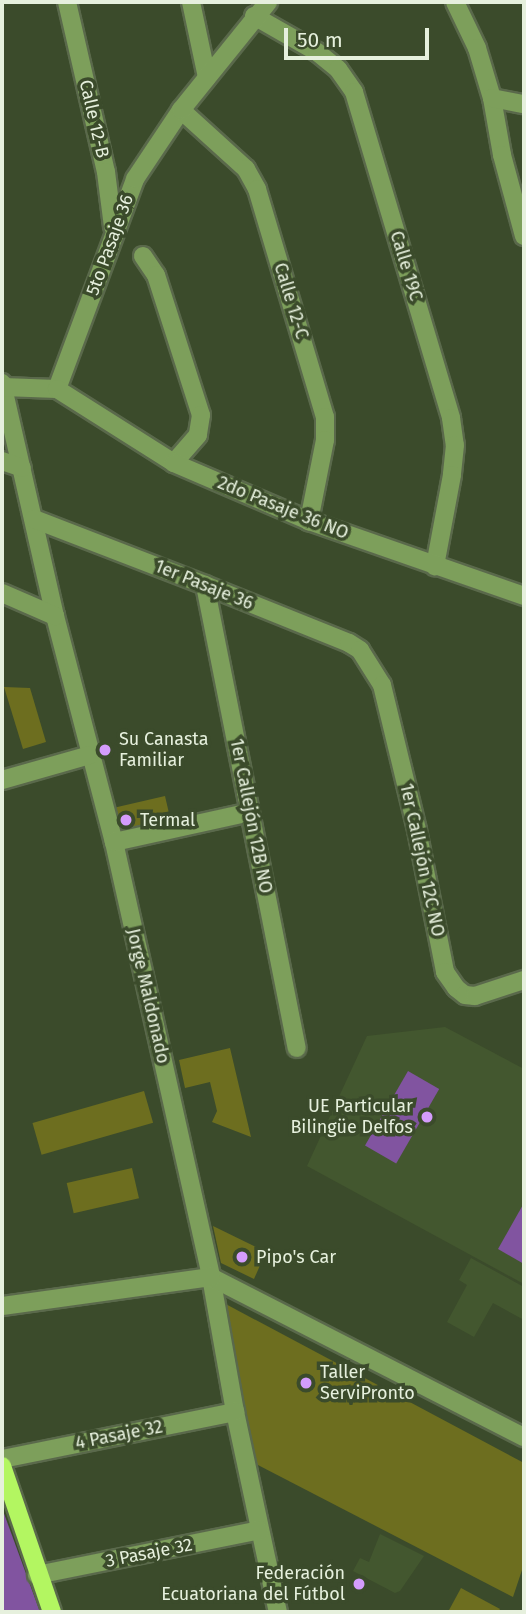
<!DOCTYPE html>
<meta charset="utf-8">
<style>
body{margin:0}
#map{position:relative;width:526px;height:1614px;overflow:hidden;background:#3b4b2b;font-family:"Fira Sans",sans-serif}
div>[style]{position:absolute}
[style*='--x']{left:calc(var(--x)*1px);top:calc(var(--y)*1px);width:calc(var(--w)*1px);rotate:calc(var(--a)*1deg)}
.built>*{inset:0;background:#43572f}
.green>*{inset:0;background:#8154a0;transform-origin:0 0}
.building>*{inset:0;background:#6d6e1f;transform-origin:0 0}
.roads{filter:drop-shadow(2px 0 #5a694b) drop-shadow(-2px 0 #5a694b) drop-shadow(0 2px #5a694b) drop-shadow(0 -2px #5a694b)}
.minor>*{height:18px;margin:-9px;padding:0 9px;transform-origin:9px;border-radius:9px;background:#7d9f5b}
.major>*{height:18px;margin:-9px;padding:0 9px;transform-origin:9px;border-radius:9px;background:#b3f661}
.dots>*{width:19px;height:19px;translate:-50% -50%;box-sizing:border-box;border:4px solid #3b4b2b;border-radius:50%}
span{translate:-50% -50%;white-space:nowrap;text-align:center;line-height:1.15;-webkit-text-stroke:7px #3b4b2b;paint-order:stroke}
.street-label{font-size:18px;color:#e6f0dd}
.poi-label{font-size:18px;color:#e6f0dd}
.left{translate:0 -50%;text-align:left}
.right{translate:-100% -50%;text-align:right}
.frame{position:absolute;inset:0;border:4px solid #e6f0dd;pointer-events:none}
.scale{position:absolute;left:284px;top:28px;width:145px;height:32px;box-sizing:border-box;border:4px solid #e6f0dd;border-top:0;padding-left:9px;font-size:21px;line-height:24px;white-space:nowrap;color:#e6f0dd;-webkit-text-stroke:5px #3b4b2b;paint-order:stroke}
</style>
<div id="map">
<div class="built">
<div style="clip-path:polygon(445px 1027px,524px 1069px,524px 1284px,307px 1166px,367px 1036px)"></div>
<div style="clip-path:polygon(471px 1258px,524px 1287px,524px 1320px,493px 1303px,474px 1337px,447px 1322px,467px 1285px,459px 1280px)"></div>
<div style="clip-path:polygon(380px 1534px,424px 1556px,400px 1591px,395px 1593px,353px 1571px,360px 1558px,369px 1562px)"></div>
</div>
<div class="green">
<div style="left:408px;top:1071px;width:36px;height:86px;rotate:30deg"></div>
<div style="clip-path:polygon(524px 1203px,524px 1264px,498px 1249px)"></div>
<div style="clip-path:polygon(2px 1508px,40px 1612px,2px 1612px)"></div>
</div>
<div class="building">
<div style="clip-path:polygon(4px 687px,30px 688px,46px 742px,23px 749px)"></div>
<div style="left:165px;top:796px;width:28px;height:50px;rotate:77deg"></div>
<div style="clip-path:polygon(230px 1048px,251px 1137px,212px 1122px,217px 1111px,210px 1082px,185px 1088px,179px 1060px)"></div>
<div style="left:144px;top:1091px;width:33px;height:116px;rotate:74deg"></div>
<div style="left:132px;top:1168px;width:31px;height:67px;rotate:77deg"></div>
<div style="clip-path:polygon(213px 1226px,266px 1252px,254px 1279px,221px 1263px)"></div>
<div style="clip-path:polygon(222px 1302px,524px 1463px,524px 1564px,513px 1597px,256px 1464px)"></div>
<div style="clip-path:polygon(461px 1588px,500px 1609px,498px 1612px,448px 1612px)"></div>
</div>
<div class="roads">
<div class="minor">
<div style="--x:67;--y:2;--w:174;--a:77.1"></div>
<div style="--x:106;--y:172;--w:55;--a:82.7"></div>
<div style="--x:191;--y:2;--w:77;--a:78"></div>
<div style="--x:455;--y:2;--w:51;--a:64.4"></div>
<div style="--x:477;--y:48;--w:52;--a:73.3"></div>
<div style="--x:492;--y:98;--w:58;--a:80"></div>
<div style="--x:502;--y:155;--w:84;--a:74.8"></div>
<div style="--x:254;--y:16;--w:73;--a:29.7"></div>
<div style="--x:317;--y:52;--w:27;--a:39"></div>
<div style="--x:338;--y:69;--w:28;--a:55"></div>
<div style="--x:354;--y:92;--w:340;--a:73.4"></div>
<div style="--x:451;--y:418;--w:27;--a:82"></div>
<div style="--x:455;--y:445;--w:30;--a:96"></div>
<div style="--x:452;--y:475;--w:93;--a:100.6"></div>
<div style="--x:492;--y:98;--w:33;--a:11"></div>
<div style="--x:181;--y:110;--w:88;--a:42.2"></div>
<div style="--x:246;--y:169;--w:23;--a:61"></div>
<div style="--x:257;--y:189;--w:238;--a:73.4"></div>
<div style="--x:325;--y:417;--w:23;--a:90"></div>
<div style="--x:325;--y:440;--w:83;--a:101.2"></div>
<div style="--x:143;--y:256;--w:23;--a:56"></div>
<div style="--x:156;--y:275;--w:147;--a:72.2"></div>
<div style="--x:201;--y:415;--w:20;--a:99"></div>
<div style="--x:198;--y:435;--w:37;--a:131"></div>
<div style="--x:2;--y:383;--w:239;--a:77.2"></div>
<div style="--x:55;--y:616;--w:234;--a:75.4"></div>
<div style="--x:114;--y:842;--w:446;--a:77.4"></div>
<div style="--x:211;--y:1277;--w:137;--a:79.9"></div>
<div style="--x:235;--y:1412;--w:205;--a:77.9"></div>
<div style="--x:3;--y:387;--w:54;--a:2.1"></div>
<div style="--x:57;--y:389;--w:224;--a:-69.6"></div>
<div style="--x:135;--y:179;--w:83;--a:-56.3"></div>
<div style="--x:181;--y:110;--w:139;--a:-51.1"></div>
<div style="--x:57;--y:389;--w:138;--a:32.3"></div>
<div style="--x:174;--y:463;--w:147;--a:23.2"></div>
<div style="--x:309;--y:521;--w:228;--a:19.2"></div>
<div style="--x:2;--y:461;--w:21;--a:19"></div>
<div style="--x:34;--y:519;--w:183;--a:21.1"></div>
<div style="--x:205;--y:585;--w:155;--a:21.9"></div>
<div style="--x:349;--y:643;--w:13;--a:32"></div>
<div style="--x:360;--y:650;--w:41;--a:57.8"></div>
<div style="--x:382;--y:685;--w:149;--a:76.4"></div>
<div style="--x:417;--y:830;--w:145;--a:78.8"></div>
<div style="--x:445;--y:972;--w:19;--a:55"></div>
<div style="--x:456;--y:988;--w:11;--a:38"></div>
<div style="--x:465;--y:995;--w:10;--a:6"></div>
<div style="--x:475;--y:996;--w:52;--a:-18.1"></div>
<div style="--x:205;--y:585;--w:472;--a:78.8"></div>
<div style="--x:2;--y:593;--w:58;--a:23.5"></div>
<div style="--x:2;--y:780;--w:91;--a:-15.9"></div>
<div style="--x:114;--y:842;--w:139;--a:-12.4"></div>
<div style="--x:211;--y:1277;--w:352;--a:27.1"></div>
<div style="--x:2;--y:1306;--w:211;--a:-7.9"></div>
<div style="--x:2;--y:1459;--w:238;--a:-11.4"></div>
<div style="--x:37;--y:1575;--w:227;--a:-11.4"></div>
</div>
<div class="major">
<div style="--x:2;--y:1466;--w:154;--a:71.1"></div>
</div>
</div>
<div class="dots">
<div style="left:105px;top:750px;background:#d49cfc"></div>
<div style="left:126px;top:820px;background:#d49cfc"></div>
<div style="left:427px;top:1117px;background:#d49cfc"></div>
<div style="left:242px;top:1257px;background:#d49cfc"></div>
<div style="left:306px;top:1383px;background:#d49cfc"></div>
<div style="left:359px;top:1584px;background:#d49cfc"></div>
</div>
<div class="street-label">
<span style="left:94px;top:119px;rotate:77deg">Calle 12-B</span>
<span style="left:110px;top:245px;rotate:-70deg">5to Pasaje 36</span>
<span style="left:406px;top:266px;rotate:73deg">Calle 19C</span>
<span style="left:291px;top:301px;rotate:73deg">Calle 12-C</span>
<span style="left:283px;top:508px;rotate:22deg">2do Pasaje 36 NO</span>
<span style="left:204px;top:585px;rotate:22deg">1er Pasaje 36</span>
<span style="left:251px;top:816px;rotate:79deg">1er Callejón 12B NO</span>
<span style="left:422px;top:860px;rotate:78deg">1er Callejón 12C NO</span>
<span style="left:148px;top:996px;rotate:77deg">Jorge Maldonado</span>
<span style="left:119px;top:1435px;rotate:-11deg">4 Pasaje 32</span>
<span style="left:149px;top:1553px;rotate:-11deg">3 Pasaje 32</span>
</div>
<div class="poi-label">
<span class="left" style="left:119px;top:750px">Su Canasta<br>Familiar</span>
<span class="left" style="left:140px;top:820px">Termal</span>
<span class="right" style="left:413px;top:1117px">UE Particular<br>Bilingüe Delfos</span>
<span class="left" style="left:256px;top:1257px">Pipo's Car</span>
<span class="left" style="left:320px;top:1383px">Taller<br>ServiPronto</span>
<span class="right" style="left:345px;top:1584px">Federación<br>Ecuatoriana del Fútbol</span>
</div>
<div class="frame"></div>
<div class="scale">50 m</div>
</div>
